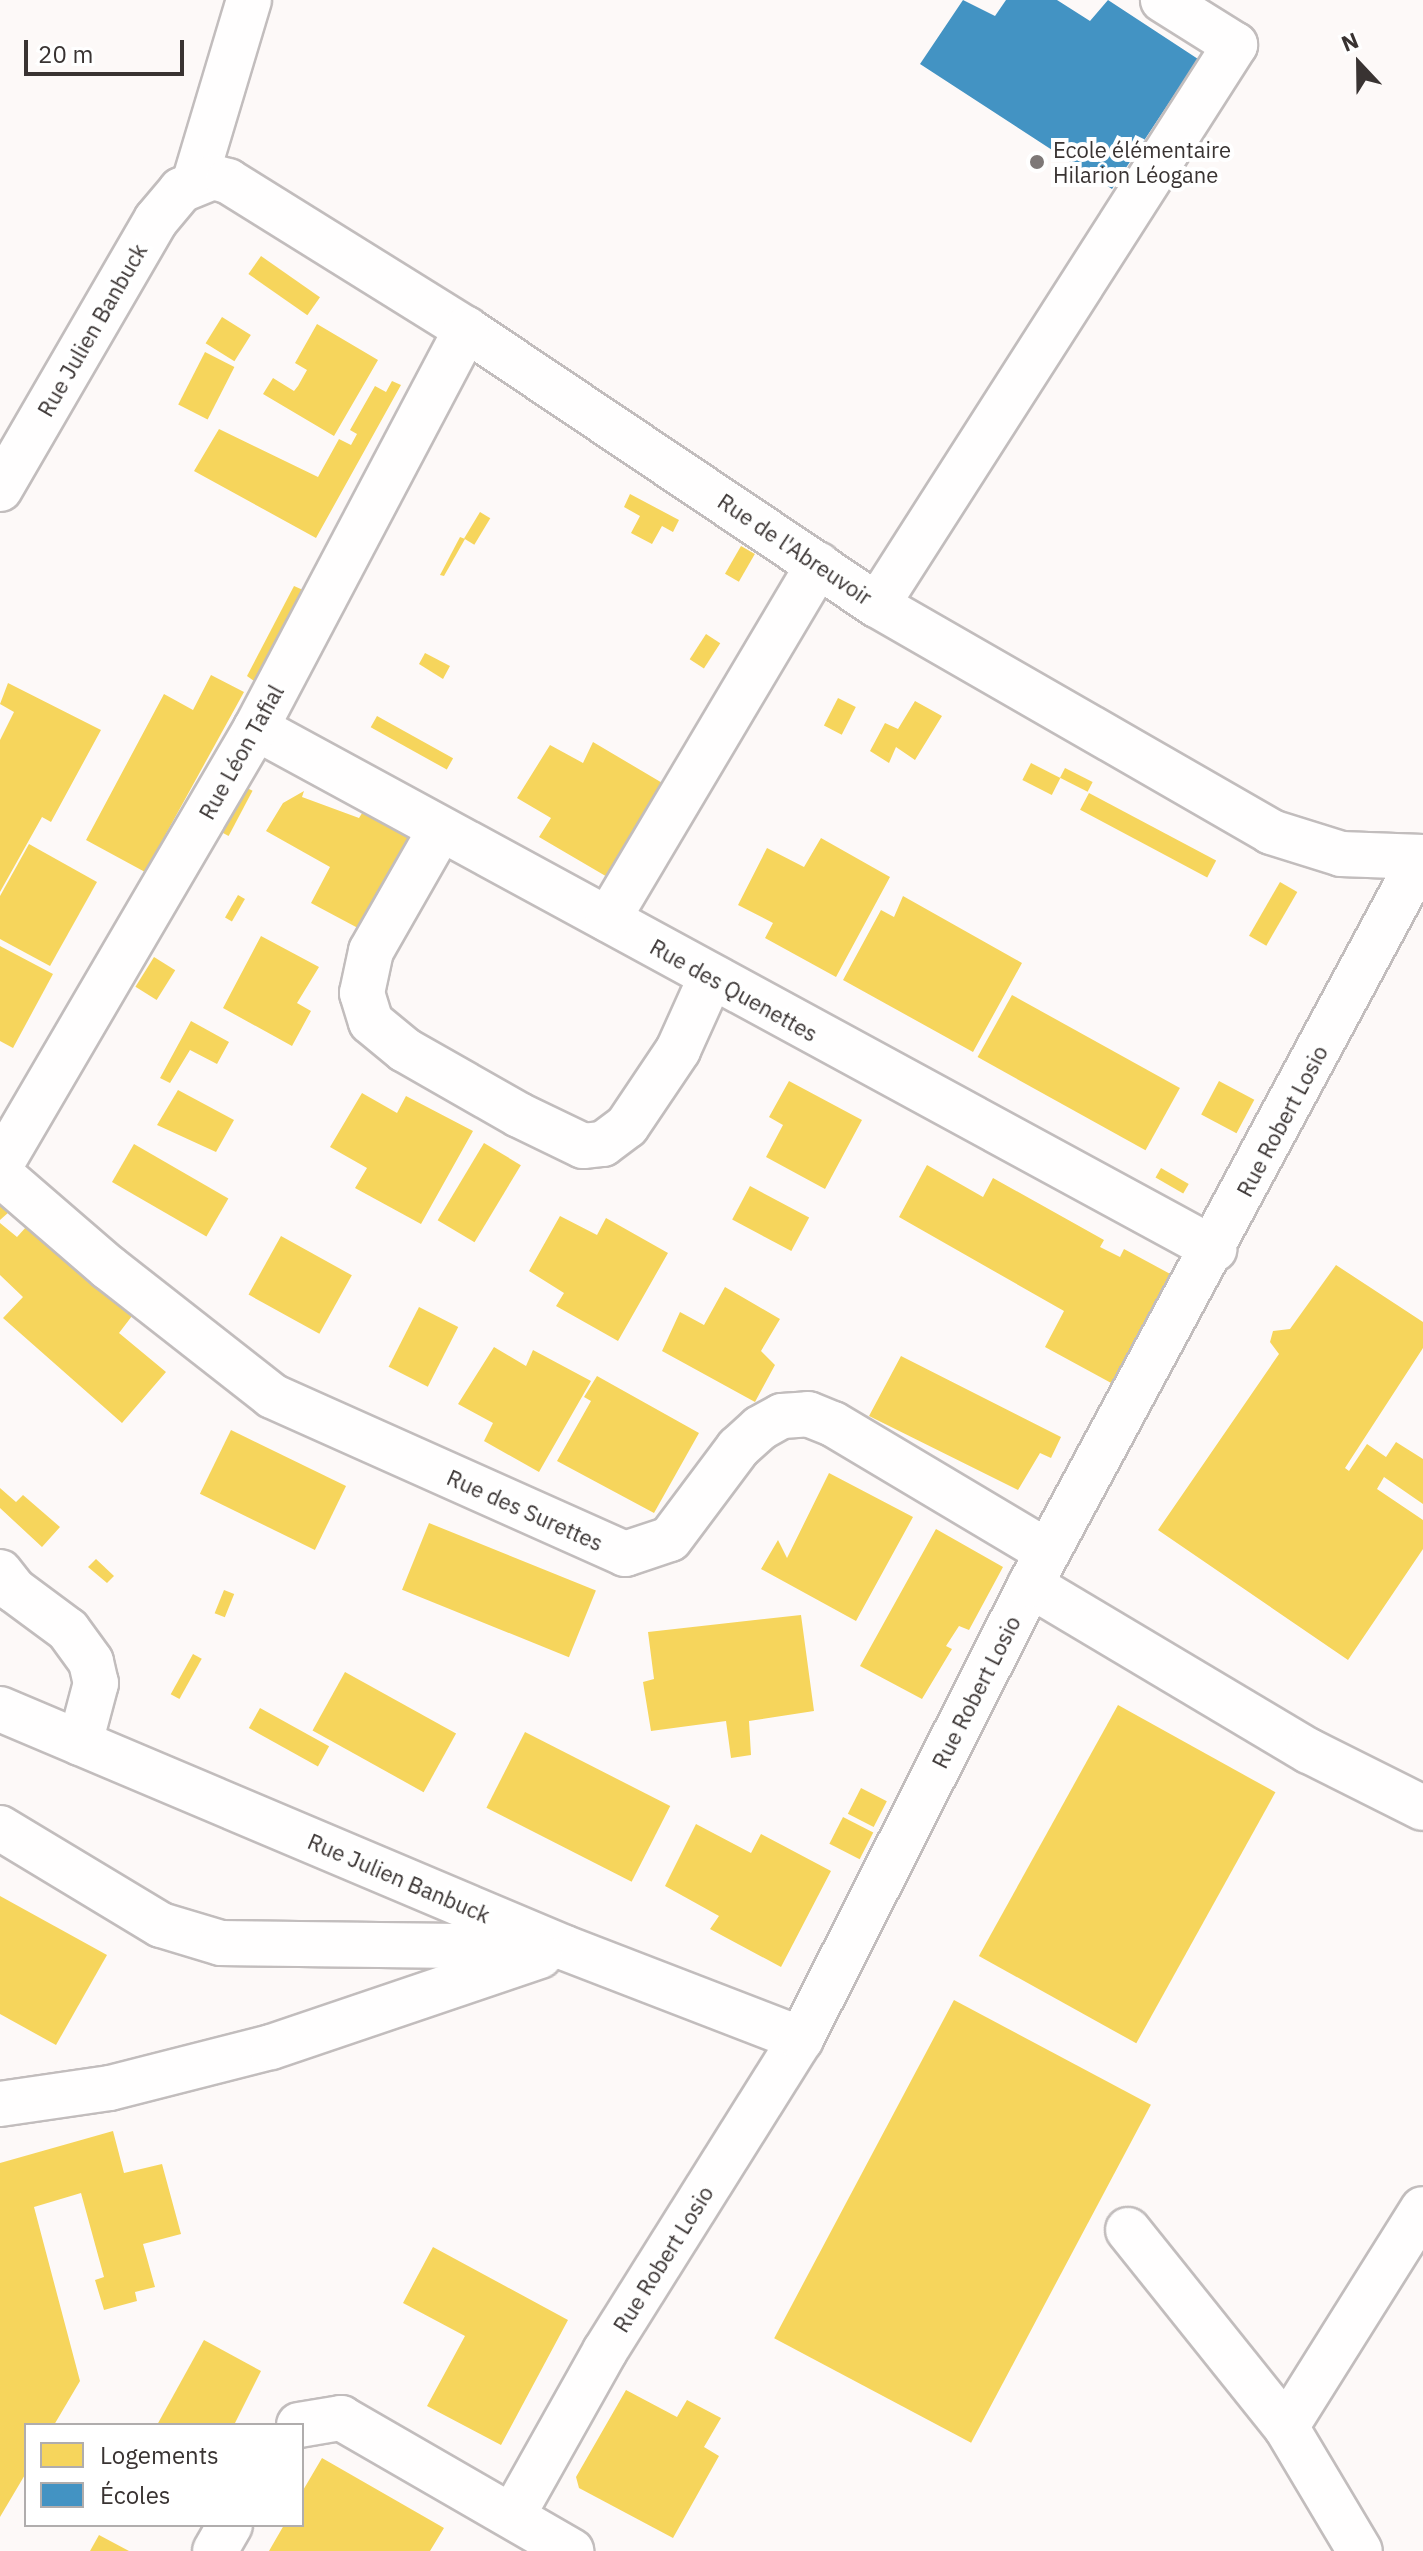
<!DOCTYPE html>
<meta charset="utf-8">
<style>
body{margin:0}
#map{position:relative;width:1423px;height:2551px;overflow:hidden;background:#fdf9f8;font-family:"IBM Plex Sans",sans-serif}
div>[style]{position:absolute}
[style*='--x']{left:calc(var(--x)*1px);top:calc(var(--y)*1px);width:calc(var(--w)*1px);rotate:calc(var(--a)*1deg)}
.homes>*{inset:0;background:#f6d55c;transform-origin:0 0}
.schools>*{inset:0;background:#4393c3}
.roads{filter:drop-shadow(2px 0 #c2bdbd) drop-shadow(-2px 0 #c2bdbd) drop-shadow(0 2px #c2bdbd) drop-shadow(0 -2px #c2bdbd)}
.minor>*{height:44px;margin:-22px;padding:0 22px;transform-origin:22px;border-radius:22px;background:#fffefe}
.dots>*{width:22px;height:22px;translate:-50% -50%;box-sizing:border-box;border:4px solid #fff;border-radius:50%}
span{translate:-50% -50%;white-space:nowrap;text-align:center;line-height:1.15;-webkit-text-stroke:8px #fff;paint-order:stroke}
.poi-label{font-size:22px;color:#393332}
.left{translate:0 -50%;text-align:left}
.street-label{font-size:22px;color:#393332}
.legend{position:absolute;left:24px;top:2423px;width:280px;height:104px;box-sizing:border-box;background:#fff;border:2px solid #b0adad;margin:0;padding:10px 14px;list-style:none;font-size:24px;color:#393332}
.legend li{display:flex;align-items:center;gap:16px;height:40px}
.legend b{width:40px;border:2px solid #b0adad}
.north{position:absolute;left:1319px;top:24px;width:80px;height:80px;-webkit-text-stroke:6px #fff;paint-order:stroke;rotate:338deg;font-size:22px;font-weight:700;line-height:32px;text-align:center;color:#393332}
.north::after{content:'';display:block;margin:auto;width:28px;height:36px;background:#393332;clip-path:polygon(50% 0,100% 100%,50% 72%,0 100%)}
.scale{position:absolute;left:24px;top:40px;width:160px;height:36px;box-sizing:border-box;border:4px solid #393332;border-top:0;padding-left:10px;font-size:24px;line-height:28px;white-space:nowrap;color:#393332;-webkit-text-stroke:6px #fff;paint-order:stroke}
</style>
<div id="map">
<div class="homes">
<div style="left:261px;top:256px;width:72px;height:22px;rotate:35deg"></div>
<div style="left:222px;top:317px;width:34px;height:31px;rotate:32deg"></div>
<div style="clip-path:polygon(317px 324px,378px 360px,334px 436px,263px 394px,273px 378px,294px 391px,298px 386px,307px 370px,295px 363px)"></div>
<div style="left:205px;top:352px;width:33px;height:59px;rotate:27deg"></div>
<div style="clip-path:polygon(392px 381px,401px 385px,316px 538px,194px 471px,219px 429px,318px 477px,339px 439px,351px 445px,357px 434px,350px 430px,375px 386px,386px 392px)"></div>
<div style="clip-path:polygon(630px 494px,679px 520px,673px 532px,662px 526px,652px 544px,631px 533px,640px 516px,624px 507px)"></div>
<div style="left:480px;top:512px;width:12px;height:31px;rotate:31deg"></div>
<div style="clip-path:polygon(460px 537px,465px 539px,444px 576px,440px 575px)"></div>
<div style="left:741px;top:546px;width:16px;height:32px;rotate:30deg"></div>
<div style="clip-path:polygon(294px 586px,303px 590px,254px 681px,247px 676px)"></div>
<div style="left:706px;top:634px;width:17px;height:30px;rotate:33deg"></div>
<div style="clip-path:polygon(425px 653px,450px 666px,443px 679px,419px 664px)"></div>
<div style="clip-path:polygon(211px 675px,244px 692px,145px 872px,86px 840px,164px 694px,193px 710px)"></div>
<div style="clip-path:polygon(8px 683px,101px 730px,51px 822px,42px 817px,0 892px,0 740px,14px 712px,0 704px)"></div>
<div style="left:838px;top:698px;width:20px;height:31px;rotate:27deg"></div>
<div style="clip-path:polygon(915px 701px,942px 716px,915px 760px,896px 747px,889px 763px,870px 751px,885px 723px,898px 729px)"></div>
<div style="left:377px;top:716px;width:87px;height:13px;rotate:29deg"></div>
<div style="clip-path:polygon(593px 742px,664px 784px,609px 878px,539px 837px,551px 818px,517px 798px,550px 745px,583px 763px)"></div>
<div style="left:1031px;top:763px;width:33px;height:19px;rotate:27deg"></div>
<div style="left:1065px;top:768px;width:31px;height:11px;rotate:27deg"></div>
<div style="left:234px;top:781px;width:21px;height:51px;rotate:28deg"></div>
<div style="clip-path:polygon(304px 791px,302px 797px,359px 818px,364px 810px,431px 842px,371px 935px,311px 903px,330px 867px,266px 831px,283px 803px)"></div>
<div style="left:1089px;top:793px;width:144px;height:19px;rotate:28deg"></div>
<div style="clip-path:polygon(821px 838px,890px 877px,836px 977px,765px 938px,773px 923px,738px 905px,767px 848px,804px 867px)"></div>
<div style="clip-path:polygon(29px 844px,97px 882px,50px 966px,0 939px,0 896px)"></div>
<div style="left:1280px;top:882px;width:20px;height:62px;rotate:30deg"></div>
<div style="left:238px;top:895px;width:8px;height:26px;rotate:30deg"></div>
<div style="clip-path:polygon(903px 896px,1022px 963px,973px 1052px,843px 980px,881px 910px,894px 917px)"></div>
<div style="clip-path:polygon(261px 936px,319px 967px,297px 1003px,311px 1011px,292px 1046px,223px 1008px)"></div>
<div style="clip-path:polygon(0 946px,53px 974px,13px 1048px,0 1041px)"></div>
<div style="left:154px;top:957px;width:25px;height:35px;rotate:32deg"></div>
<div style="left:1012px;top:995px;width:192px;height:71px;rotate:29deg"></div>
<div style="clip-path:polygon(191px 1021px,229px 1042px,217px 1064px,190px 1050px,170px 1083px,160px 1078px)"></div>
<div style="clip-path:polygon(789px 1081px,862px 1120px,825px 1189px,766px 1157px,783px 1125px,769px 1117px)"></div>
<div style="left:1219px;top:1081px;width:40px;height:38px;rotate:28deg"></div>
<div style="clip-path:polygon(178px 1090px,234px 1120px,216px 1152px,157px 1125px)"></div>
<div style="clip-path:polygon(362px 1093px,397px 1113px,406px 1096px,473px 1131px,421px 1224px,355px 1188px,367px 1168px,330px 1147px)"></div>
<div style="left:484px;top:1143px;width:43px;height:90px;rotate:31deg"></div>
<div style="left:134px;top:1144px;width:109px;height:44px;rotate:30deg"></div>
<div style="clip-path:polygon(927px 1165px,983px 1197px,993px 1178px,1104px 1240px,1100px 1247px,1120px 1257px,1124px 1249px,1174px 1276px,1113px 1384px,1045px 1347px,1064px 1311px,899px 1217px)"></div>
<div style="left:1161px;top:1168px;width:32px;height:11px;rotate:30deg"></div>
<div style="left:750px;top:1186px;width:67px;height:38px;rotate:28deg"></div>
<div style="clip-path:polygon(0 1204px,9px 1212px,0 1220px)"></div>
<div style="clip-path:polygon(560px 1216px,597px 1235px,606px 1218px,668px 1253px,618px 1341px,556px 1306px,564px 1293px,529px 1271px)"></div>
<div style="clip-path:polygon(0 1223px,17px 1237px,27px 1226px,132px 1316px,119px 1333px,166px 1372px,122px 1423px,3px 1318px,23px 1297px,0 1275px)"></div>
<div style="left:281px;top:1236px;width:81px;height:67px;rotate:29deg"></div>
<div style="clip-path:polygon(1336px 1265px,1423px 1322px,1423px 1348px,1345px 1468px,1349px 1471px,1367px 1444px,1386px 1457px,1396px 1442px,1423px 1459px,1423px 1504px,1384px 1477px,1377px 1489px,1423px 1520px,1423px 1549px,1348px 1660px,1158px 1530px,1279px 1354px,1270px 1342px,1273px 1331px,1290px 1329px)"></div>
<div style="clip-path:polygon(725px 1287px,780px 1319px,761px 1351px,775px 1365px,755px 1402px,662px 1351px,680px 1312px,704px 1325px)"></div>
<div style="left:419px;top:1307px;width:44px;height:67px;rotate:27deg"></div>
<div style="clip-path:polygon(494px 1347px,526px 1366px,533px 1350px,591px 1381px,539px 1472px,484px 1441px,493px 1423px,458px 1404px)"></div>
<div style="clip-path:polygon(901px 1356px,1061px 1437px,1051px 1458px,1040px 1453px,1018px 1490px,869px 1416px)"></div>
<div style="clip-path:polygon(597px 1376px,699px 1433px,654px 1513px,557px 1461px,591px 1401px,584px 1397px)"></div>
<div style="left:231px;top:1430px;width:128px;height:71px;rotate:26deg"></div>
<div style="clip-path:polygon(829px 1473px,913px 1517px,856px 1621px,761px 1569px,778px 1540px,787px 1558px)"></div>
<div style="clip-path:polygon(0 1488px,16px 1502px,23px 1495px,60px 1527px,42px 1547px,0 1508px)"></div>
<div style="left:429px;top:1523px;width:180px;height:72px;rotate:22deg"></div>
<div style="clip-path:polygon(936px 1529px,1003px 1567px,969px 1630px,959px 1626px,946px 1646px,952px 1649px,922px 1699px,860px 1666px)"></div>
<div style="clip-path:polygon(96px 1559px,114px 1576px,107px 1583px,88px 1567px)"></div>
<div style="left:224px;top:1590px;width:11px;height:25px;rotate:22deg"></div>
<div style="clip-path:polygon(801px 1615px,814px 1711px,749px 1721px,751px 1755px,731px 1758px,726px 1721px,651px 1731px,643px 1682px,654px 1679px,648px 1632px)"></div>
<div style="left:193px;top:1654px;width:10px;height:46px;rotate:29deg"></div>
<div style="left:345px;top:1672px;width:127px;height:67px;rotate:29deg"></div>
<div style="left:1118px;top:1705px;width:180px;height:287px;rotate:29deg"></div>
<div style="left:260px;top:1708px;width:79px;height:23px;rotate:29deg"></div>
<div style="left:525px;top:1732px;width:163px;height:85px;rotate:27deg"></div>
<div style="left:861px;top:1788px;width:29px;height:29px;rotate:27deg"></div>
<div style="left:843px;top:1817px;width:34px;height:30px;rotate:27deg"></div>
<div style="clip-path:polygon(696px 1824px,751px 1853px,761px 1834px,831px 1871px,781px 1967px,710px 1929px,719px 1916px,665px 1886px)"></div>
<div style="clip-path:polygon(0 1896px,107px 1955px,56px 2045px,0 2014px)"></div>
<div style="left:954px;top:2000px;width:223px;height:383px;rotate:28deg"></div>
<div style="clip-path:polygon(113px 2131px,124px 2173px,162px 2164px,181px 2234px,143px 2244px,155px 2287px,135px 2292px,137px 2301px,104px 2310px,95px 2280px,104px 2277px,81px 2193px,34px 2207px,80px 2381px,54px 2425px,26px 2425px,26px 2473px,0 2517px,0 2163px)"></div>
<div style="clip-path:polygon(433px 2247px,568px 2320px,501px 2445px,427px 2406px,465px 2336px,403px 2303px)"></div>
<div style="clip-path:polygon(204px 2340px,261px 2371px,234px 2425px,157px 2425px)"></div>
<div style="clip-path:polygon(626px 2390px,677px 2417px,687px 2400px,721px 2418px,704px 2447px,719px 2456px,673px 2538px,579px 2488px,576px 2477px)"></div>
<div style="clip-path:polygon(322px 2458px,444px 2528px,430px 2551px,269px 2551px,284px 2525px,302px 2525px,302px 2492px)"></div>
<div style="clip-path:polygon(99px 2535px,129px 2551px,90px 2551px)"></div>
</div>
<div class="schools">
<div style="clip-path:polygon(963px 0,995px 16px,1006px 0,1057px 0,1090px 21px,1108px 0,1198px 59px,1112px 189px,920px 64px)"></div>
</div>
<div class="roads">
<div class="minor">
<div style="--x:195;--y:180;--w:188;--a:-73.3"></div>
<div style="--x:0;--y:489;--w:311;--a:-59.9"></div>
<div style="--x:156;--y:220;--w:39;--a:-50"></div>
<div style="--x:181;--y:190;--w:35;--a:-22"></div>
<div style="--x:213;--y:177;--w:16;--a:15"></div>
<div style="--x:228;--y:181;--w:280;--a:31.9"></div>
<div style="--x:466;--y:329;--w:495;--a:33.9"></div>
<div style="--x:877;--y:605;--w:455;--a:29.9"></div>
<div style="--x:1271;--y:832;--w:73;--a:17.4"></div>
<div style="--x:1341;--y:854;--w:82;--a:2.1"></div>
<div style="--x:877;--y:605;--w:665;--a:-57.41"></div>
<div style="--x:1235;--y:45;--w:85;--a:-148"></div>
<div style="--x:256;--y:728;--w:1091;--a:28.54"></div>
<div style="--x:440;--y:830;--w:139;--a:119.7"></div>
<div style="--x:371;--y:951;--w:43;--a:102.1"></div>
<div style="--x:362;--y:993;--w:30;--a:73"></div>
<div style="--x:371;--y:1022;--w:44;--a:39.5"></div>
<div style="--x:405;--y:1050;--w:131;--a:29.7"></div>
<div style="--x:519;--y:1115;--w:71;--a:25.8"></div>
<div style="--x:583;--y:1146;--w:20;--a:-6"></div>
<div style="--x:603;--y:1144;--w:30;--a:-37"></div>
<div style="--x:627;--y:1126;--w:92;--a:-56.1"></div>
<div style="--x:678;--y:1050;--w:78;--a:-65.7"></div>
<div style="--x:608;--y:919;--w:412;--a:-59.3"></div>
<div style="--x:0;--y:1166;--w:507;--a:-59.69"></div>
<div style="--x:256;--y:728;--w:451;--a:-62.2"></div>
<div style="--x:0;--y:1174;--w:144;--a:40.8"></div>
<div style="--x:109;--y:1268;--w:207;--a:38.1"></div>
<div style="--x:272;--y:1396;--w:387;--a:24.1"></div>
<div style="--x:625;--y:1554;--w:47;--a:-18.4"></div>
<div style="--x:670;--y:1539;--w:114;--a:-53.2"></div>
<div style="--x:738;--y:1448;--w:30;--a:-42"></div>
<div style="--x:760;--y:1428;--w:25;--a:-29"></div>
<div style="--x:782;--y:1416;--w:26;--a:-4"></div>
<div style="--x:808;--y:1414;--w:27;--a:22"></div>
<div style="--x:833;--y:1424;--w:250;--a:30.8"></div>
<div style="--x:0;--y:1572;--w:23;--a:52"></div>
<div style="--x:14;--y:1590;--w:67;--a:36.5"></div>
<div style="--x:68;--y:1630;--w:39;--a:54"></div>
<div style="--x:91;--y:1662;--w:22;--a:77"></div>
<div style="--x:96;--y:1683;--w:62;--a:104.9"></div>
<div style="--x:1030;--y:1585;--w:325;--a:30.8"></div>
<div style="--x:1309;--y:1751;--w:127;--a:26.6"></div>
<div style="--x:0;--y:1709;--w:613;--a:22.93"></div>
<div style="--x:565;--y:1948;--w:253;--a:21.1"></div>
<div style="--x:0;--y:1828;--w:188;--a:31.1"></div>
<div style="--x:161;--y:1925;--w:63;--a:16.7"></div>
<div style="--x:221;--y:1943;--w:317;--a:0.7"></div>
<div style="--x:0;--y:2104;--w:111;--a:-8.3"></div>
<div style="--x:110;--y:2088;--w:166;--a:-14.3"></div>
<div style="--x:271;--y:2047;--w:284;--a:-18.7"></div>
<div style="--x:1128;--y:2230;--w:253;--a:51.3"></div>
<div style="--x:1286;--y:2427;--w:144;--a:59.2"></div>
<div style="--x:299;--y:2425;--w:43;--a:-9.5"></div>
<div style="--x:341;--y:2418;--w:266;--a:30"></div>
<div style="--x:1286;--y:2427;--w:257;--a:-57.9"></div>
<div style="--x:513;--y:2515;--w:188;--a:-60.7"></div>
<div style="--x:605;--y:2351;--w:368;--a:-57.9"></div>
<div style="--x:801;--y:2039;--w:508;--a:-63.23"></div>
<div style="--x:1030;--y:1585;--w:825;--a:-61.73"></div>
<div style="--x:215;--y:2551;--w:30;--a:-60"></div>
</div>
</div>
<div class="dots">
<div style="left:1037px;top:162px;background:#7e7877"></div>
</div>
<div class="poi-label">
<span class="left" style="left:1053px;top:162px">Ecole élémentaire<br>Hilarion Léogane</span>
</div>
<div class="street-label">
<span style="left:92px;top:330px;rotate:-60deg">Rue Julien Banbuck</span>
<span style="left:795px;top:549px;rotate:34deg">Rue de l'Abreuvoir</span>
<span style="left:241px;top:752px;rotate:-61deg">Rue Léon Tafial</span>
<span style="left:734px;top:990px;rotate:29deg">Rue des Quenettes</span>
<span style="left:1282px;top:1121px;rotate:-62deg">Rue Robert Losio</span>
<span style="left:525px;top:1510px;rotate:24deg">Rue des Surettes</span>
<span style="left:976px;top:1692px;rotate:-63deg">Rue Robert Losio</span>
<span style="left:399px;top:1878px;rotate:23deg">Rue Julien Banbuck</span>
<span style="left:663px;top:2259px;rotate:-58deg">Rue Robert Losio</span>
</div>
<ul class="legend">
<li><b style="height:22px;background:#f6d55c"></b>Logements</li>
<li><b style="height:22px;background:#4393c3"></b>Écoles</li>
</ul>
<div class="north">N</div>
<div class="scale">20 m</div>
</div>
